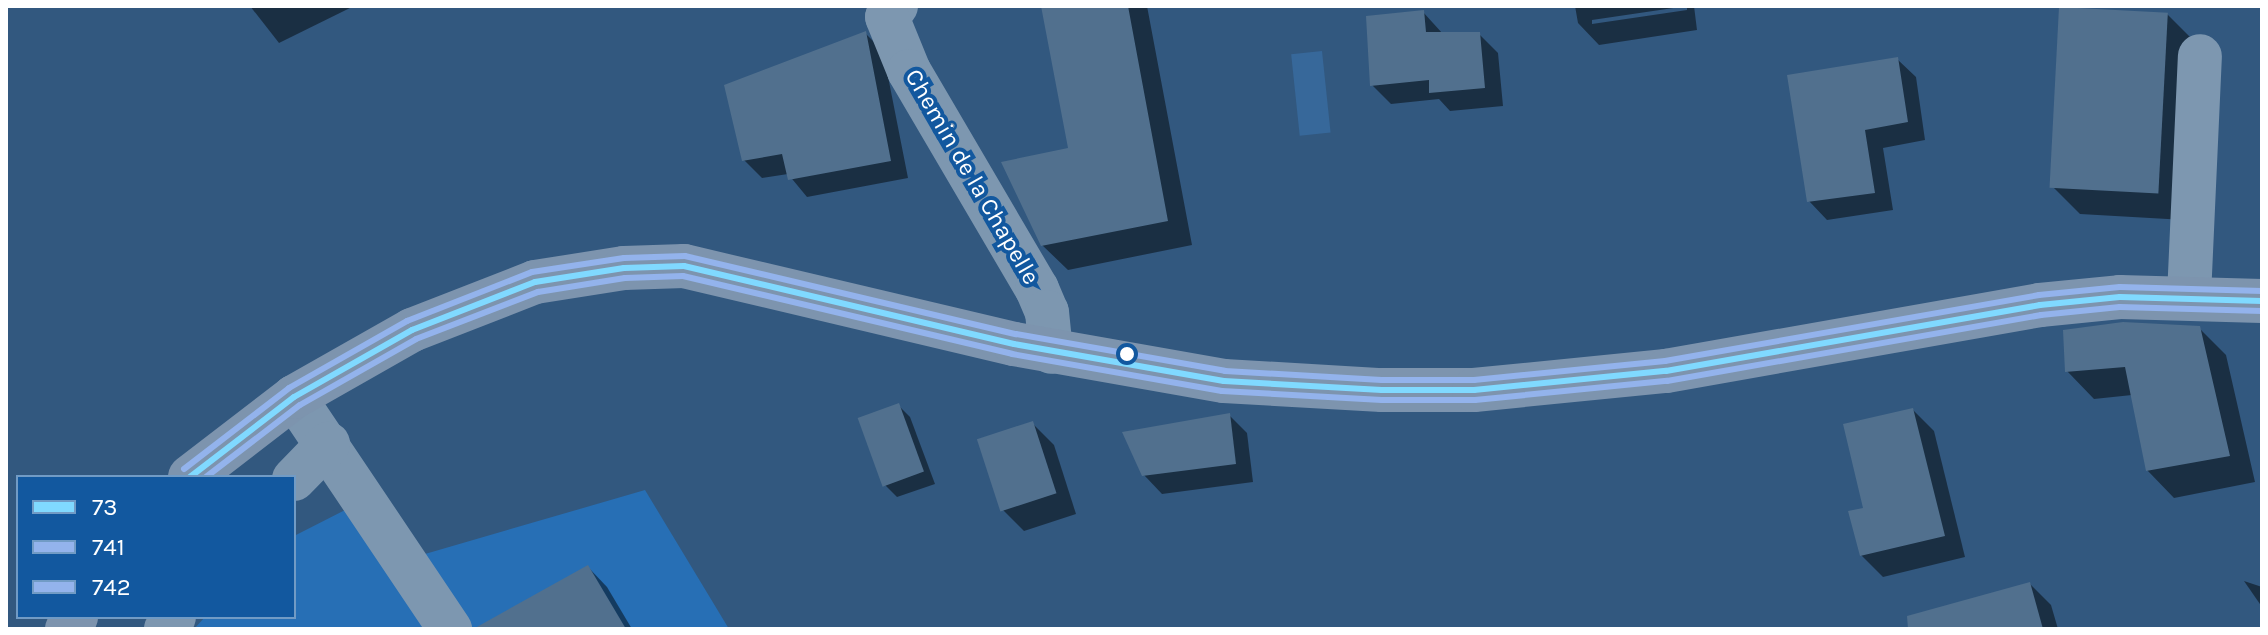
<!DOCTYPE html>
<style>
body{margin:0}
#map{position:relative;width:2268px;height:635px;overflow:hidden;background:#32587f;font-family:Karla,sans-serif}
div>[style]{position:absolute}
[style*='--x']{left:calc(var(--x)*1px);top:calc(var(--y)*1px);width:calc(var(--w)*1px);rotate:calc(var(--a)*1deg)}
.green>*{inset:0;background:#276fb5}
.water>*{inset:0;background:#37689a;transform-origin:0 0}
.shadow>*{inset:0;background:#0007}
.building>*{inset:0;background:#51708e;transform-origin:0 0}
.minor>*{height:44px;margin:-22px;padding:0 22px;transform-origin:22px;border-radius:22px;background:#7d97b0}
.major>*{height:44px;margin:-22px;padding:0 22px;transform-origin:22px;border-radius:22px;background:#7d94ae}
.bus-1>*{height:6px;margin:-3px;padding:0 3px;transform-origin:3px;border-radius:3px;background:#80d9ff}
.bus-2>*{height:6px;margin:-3px;padding:0 3px;transform-origin:3px;border-radius:3px;background:#93b3ec}
.bus-3>*{height:6px;margin:-3px;padding:0 3px;transform-origin:3px;border-radius:3px;background:#93b3ec}
.dots>*{width:22px;height:22px;translate:-50% -50%;box-sizing:border-box;border:4px solid #12589f;border-radius:50%}
span{translate:-50% -50%;white-space:nowrap;text-align:center;line-height:1.15;-webkit-text-stroke:8px #12589f;paint-order:stroke}
.street-label{font-size:24px;color:#fff}
.frame{position:absolute;inset:0;border:8px solid #fff;pointer-events:none}
.legend{position:absolute;left:16px;top:475px;width:280px;height:144px;box-sizing:border-box;background:#12589f;border:2px solid #719bc5;margin:0;padding:10px 14px;list-style:none;font-size:24px;color:#fff}
.legend li{display:flex;align-items:center;gap:16px;height:40px}
.legend b{width:40px;border:2px solid #719bc5}
</style>
<div id="map">
<div class="green">
<div style="clip-path:polygon(645px 490px,729px 629px,194px 629px,205px 617px,294px 617px,294px 536px,349px 508px,425px 554px)"></div>
</div>
<div class="water">
<div style="left:1322px;top:51px;width:82px;height:31px;rotate:84deg"></div>
</div>
<div class="shadow">
<div style="clip-path:polygon(250px 6px,354px 6px,279px 43px)"></div>
<div style="clip-path:polygon(1043px 6px,1147px 6px,1192px 245px,1068px 270px,1042px 245px,1071px 150px)"></div>
<div style="clip-path:polygon(evenodd,1575px 6px,1694px 6px,1697px 30px,1599px 45px,1578px 23px,1575px 6px,1687px 6px,1687px 10px,1592px 24px,1592px 20px,1687px 6px)"></div>
<div style="clip-path:polygon(1423px 12px,1443px 34px,1479px 34px,1498px 53px,1503px 106px,1450px 111px,1439px 99px,1391px 104px,1372px 85px)"></div>
<div style="clip-path:polygon(2167px 14px,2194px 41px,2185px 220px,2080px 214px,2053px 187px)"></div>
<div style="clip-path:polygon(865px 33px,883px 51px,908px 178px,807px 197px,788px 174px,762px 178px,744px 160px)"></div>
<div style="clip-path:polygon(1897px 59px,1916px 77px,1925px 140px,1883px 148px,1893px 210px,1827px 220px,1809px 201px)"></div>
<div style="clip-path:polygon(2199px 328px,2226px 355px,2255px 482px,2174px 498px,2147px 470px,2132px 395px,2094px 399px,2067px 371px)"></div>
<div style="clip-path:polygon(898px 405px,910px 417px,935px 484px,897px 497px,885px 485px)"></div>
<div style="clip-path:polygon(1913px 410px,1934px 431px,1965px 557px,1883px 577px,1861px 555px,1865px 509px)"></div>
<div style="clip-path:polygon(1229px 415px,1247px 433px,1253px 482px,1162px 494px,1144px 475px)"></div>
<div style="clip-path:polygon(1032px 423px,1054px 445px,1076px 514px,1024px 531px,1002px 509px)"></div>
<div style="clip-path:polygon(588px 567px,607px 587px,632px 629px,507px 629px)"></div>
<div style="clip-path:polygon(2244px 581px,2262px 587px,2262px 607px)"></div>
<div style="clip-path:polygon(2030px 584px,2051px 605px,2058px 629px,1981px 629px)"></div>
</div>
<div class="building">
<div style="clip-path:polygon(1041px 6px,1128px 6px,1168px 221px,1041px 246px,1001px 162px,1068px 148px)"></div>
<div style="left:2059px;top:7px;width:109px;height:181px;rotate:3deg"></div>
<div style="clip-path:polygon(1424px 10px,1426px 32px,1480px 32px,1485px 88px,1429px 93px,1429px 80px,1370px 86px,1366px 16px)"></div>
<div style="clip-path:polygon(866px 31px,891px 161px,788px 180px,782px 154px,742px 161px,724px 85px)"></div>
<div style="clip-path:polygon(1898px 57px,1908px 122px,1865px 130px,1875px 193px,1807px 202px,1787px 75px)"></div>
<div style="clip-path:polygon(2123px 322px,2200px 326px,2230px 456px,2146px 471px,2125px 367px,2065px 372px,2063px 330px)"></div>
<div style="left:899px;top:403px;width:73px;height:44px;rotate:70deg"></div>
<div style="clip-path:polygon(1913px 408px,1945px 536px,1860px 556px,1848px 511px,1863px 508px,1843px 424px)"></div>
<div style="clip-path:polygon(1230px 413px,1236px 464px,1142px 476px,1122px 432px)"></div>
<div style="left:1033px;top:421px;width:76px;height:59px;rotate:72deg"></div>
<div style="clip-path:polygon(588px 565px,626px 629px,475px 629px,475px 628px)"></div>
<div style="clip-path:polygon(2030px 582px,2043px 629px,1908px 629px,1907px 616px)"></div>
</div>
<div class="minor">
<div style="--x:896;--y:6;--w:14;--a:129"></div>
<div style="--x:887;--y:17;--w:58;--a:67.8"></div>
<div style="--x:909;--y:71;--w:253;--a:59.6"></div>
<div style="--x:1037;--y:289;--w:25;--a:67"></div>
<div style="--x:1047;--y:312;--w:40;--a:84.3"></div>
<div style="--x:2189;--y:296;--w:240;--a:-87.4"></div>
<div style="--x:294;--y:397;--w:280;--a:56.1"></div>
<div style="--x:294;--y:479;--w:49;--a:-45.8"></div>
<div style="--x:166;--y:629;--w:14;--a:-56"></div>
</div>
<div class="major">
<div style="--x:190;--y:477;--w:131;--a:-37.6"></div>
<div style="--x:294;--y:397;--w:136;--a:-29.6"></div>
<div style="--x:412;--y:330;--w:132;--a:-21.3"></div>
<div style="--x:535;--y:282;--w:90;--a:-8.9"></div>
<div style="--x:624;--y:268;--w:60;--a:-1.9"></div>
<div style="--x:684;--y:266;--w:339;--a:13.3"></div>
<div style="--x:1014;--y:344;--w:213;--a:10"></div>
<div style="--x:1224;--y:381;--w:158;--a:3.3"></div>
<div style="--x:1382;--y:390;--w:92;--a:0"></div>
<div style="--x:1474;--y:390;--w:193;--a:-5.7"></div>
<div style="--x:1666;--y:371;--w:380;--a:-10"></div>
<div style="--x:2040;--y:305;--w:80;--a:-5.7"></div>
<div style="--x:2120;--y:297;--w:142;--a:1.6"></div>
<div style="--x:67;--y:629;--w:15;--a:-53"></div>
</div>
<div class="bus-1">
<div style="--x:190;--y:477;--w:131;--a:-37.6"></div>
<div style="--x:294;--y:397;--w:136;--a:-29.6"></div>
<div style="--x:412;--y:330;--w:132;--a:-21.3"></div>
<div style="--x:535;--y:282;--w:90;--a:-8.9"></div>
<div style="--x:624;--y:268;--w:60;--a:-1.9"></div>
<div style="--x:684;--y:266;--w:339;--a:13.3"></div>
<div style="--x:1014;--y:344;--w:213;--a:10"></div>
<div style="--x:1224;--y:381;--w:158;--a:3.3"></div>
<div style="--x:1382;--y:390;--w:92;--a:0"></div>
<div style="--x:1474;--y:390;--w:193;--a:-5.7"></div>
<div style="--x:1666;--y:371;--w:380;--a:-10"></div>
<div style="--x:2040;--y:305;--w:80;--a:-5.7"></div>
<div style="--x:2120;--y:297;--w:142;--a:1.6"></div>
</div>
<div class="bus-2">
<div style="--x:206;--y:477;--w:118;--a:-37.5"></div>
<div style="--x:300;--y:405;--w:133;--a:-29.6"></div>
<div style="--x:416;--y:339;--w:131;--a:-21.1"></div>
<div style="--x:538;--y:292;--w:88;--a:-9.1"></div>
<div style="--x:625;--y:278;--w:58;--a:-2"></div>
<div style="--x:683;--y:276;--w:338;--a:13.3"></div>
<div style="--x:1012;--y:354;--w:213;--a:10"></div>
<div style="--x:1222;--y:391;--w:160;--a:3.2"></div>
<div style="--x:1382;--y:400;--w:93;--a:0"></div>
<div style="--x:1475;--y:400;--w:193;--a:-5.7"></div>
<div style="--x:1667;--y:381;--w:380;--a:-10"></div>
<div style="--x:2041;--y:315;--w:79;--a:-5.8"></div>
<div style="--x:2120;--y:307;--w:142;--a:1.6"></div>
</div>
<div class="bus-3">
<div style="--x:184;--y:469;--w:133;--a:-37.6"></div>
<div style="--x:289;--y:388;--w:136;--a:-29.6"></div>
<div style="--x:407;--y:321;--w:134;--a:-21.4"></div>
<div style="--x:532;--y:272;--w:93;--a:-8.7"></div>
<div style="--x:624;--y:258;--w:61;--a:-1.9"></div>
<div style="--x:685;--y:256;--w:340;--a:13.3"></div>
<div style="--x:1016;--y:334;--w:212;--a:10"></div>
<div style="--x:1225;--y:371;--w:157;--a:3.3"></div>
<div style="--x:1382;--y:380;--w:92;--a:0"></div>
<div style="--x:1474;--y:380;--w:192;--a:-5.7"></div>
<div style="--x:1665;--y:361;--w:380;--a:-10"></div>
<div style="--x:2039;--y:295;--w:81;--a:-5.6"></div>
<div style="--x:2120;--y:287;--w:142;--a:1.6"></div>
</div>
<div class="dots">
<div style="left:1127px;top:354px;background:#fff"></div>
</div>
<div class="street-label">
<span style="left:972px;top:177px;rotate:60deg">Chemin de la Chapelle</span>
</div>
<div class="frame"></div>
<ul class="legend">
<li><b style="height:10px;background:#80d9ff"></b>73</li>
<li><b style="height:10px;background:#93b3ec"></b>741</li>
<li><b style="height:10px;background:#93b3ec"></b>742</li>
</ul>
</div>
